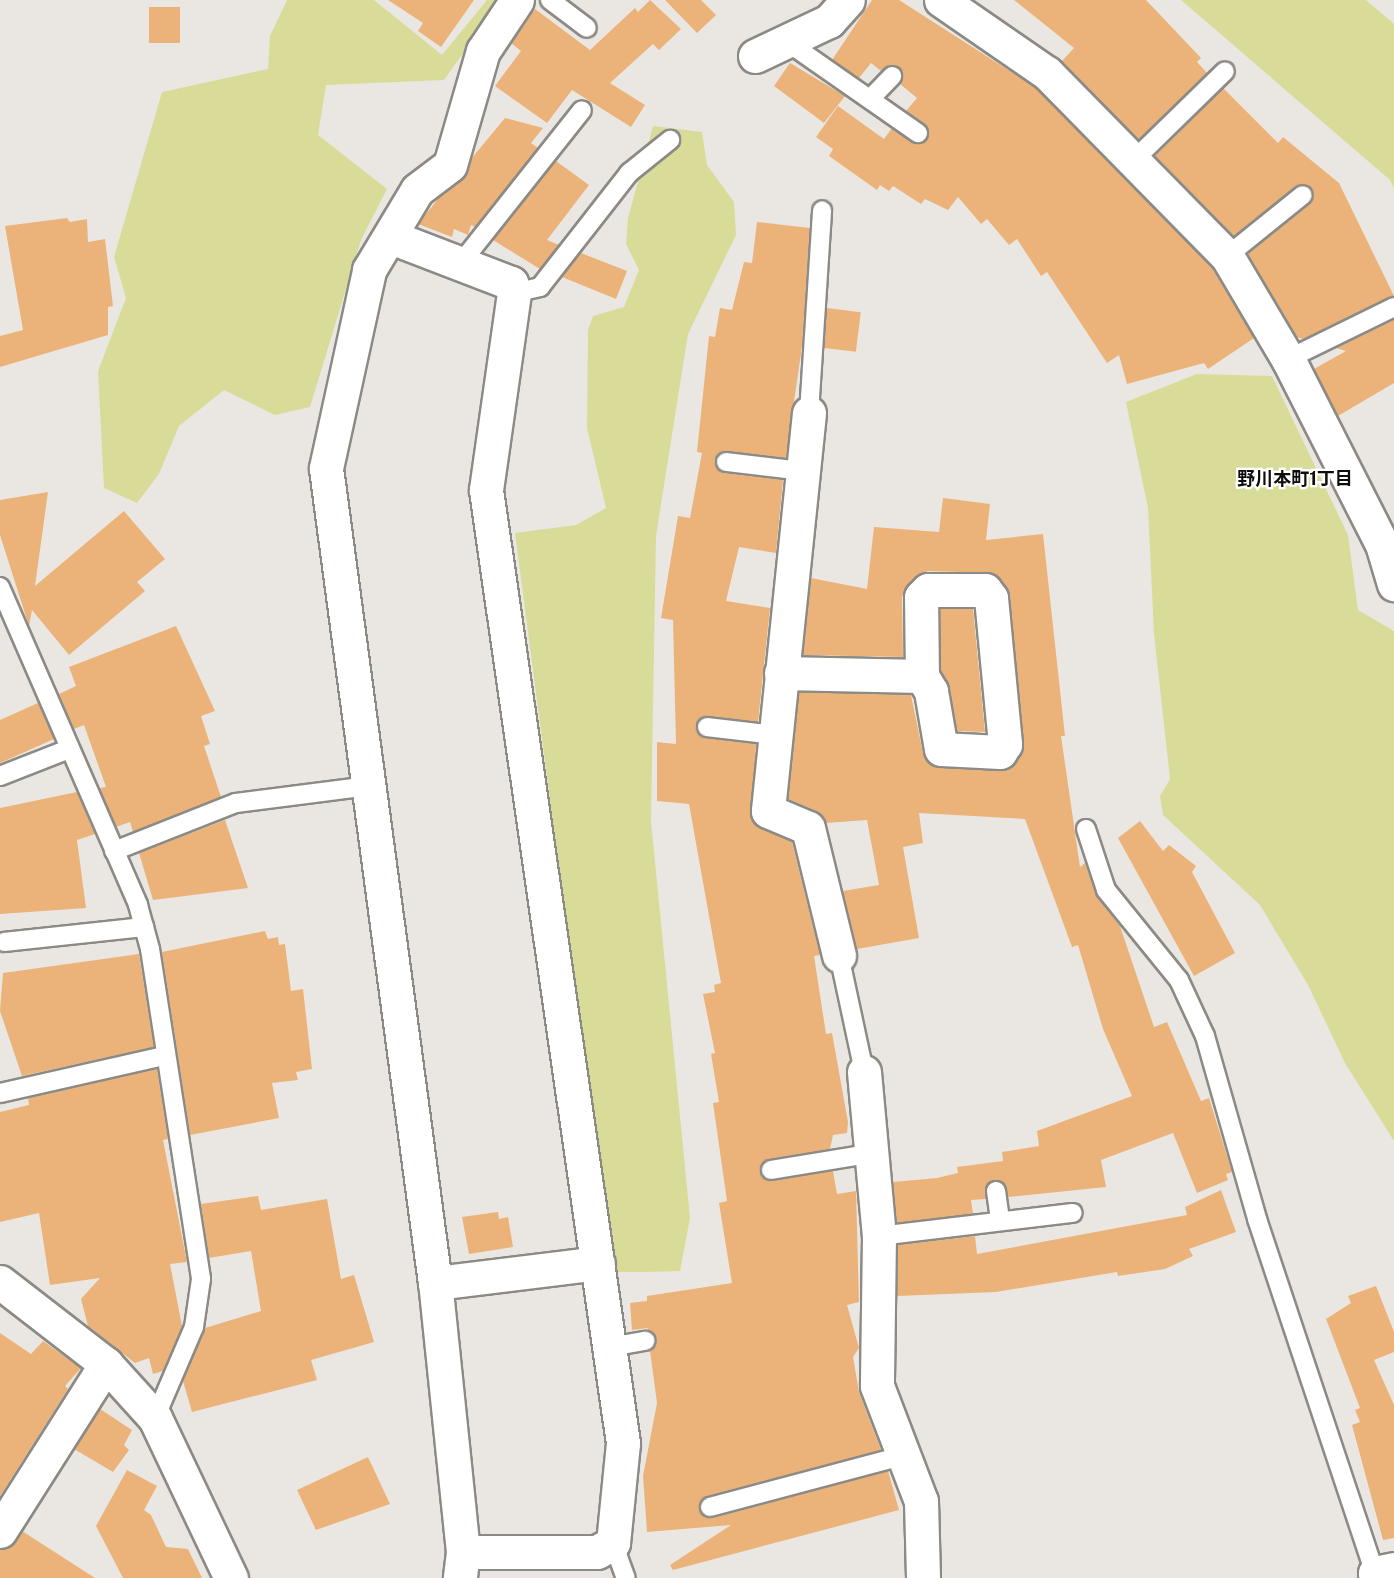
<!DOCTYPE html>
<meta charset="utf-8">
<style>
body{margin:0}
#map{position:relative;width:1394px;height:1578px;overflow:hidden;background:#eae7e2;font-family:"Public Sans","Noto Sans JP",sans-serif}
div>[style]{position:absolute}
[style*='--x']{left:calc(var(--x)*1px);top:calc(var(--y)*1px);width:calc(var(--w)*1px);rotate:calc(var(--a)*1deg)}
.green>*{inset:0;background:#d9dc99}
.building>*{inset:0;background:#ebb379;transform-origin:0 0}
.roads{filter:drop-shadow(2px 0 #8c8a85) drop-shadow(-2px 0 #8c8a85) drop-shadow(0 2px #8c8a85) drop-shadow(0 -2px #8c8a85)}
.service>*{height:18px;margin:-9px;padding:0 9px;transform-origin:9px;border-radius:9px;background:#fff}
.minor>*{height:33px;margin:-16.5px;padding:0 16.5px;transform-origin:16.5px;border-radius:16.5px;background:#fff}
span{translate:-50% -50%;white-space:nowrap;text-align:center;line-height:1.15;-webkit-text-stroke:4.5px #fff;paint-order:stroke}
.neighbourhood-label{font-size:18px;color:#0e0d0b;font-weight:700}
</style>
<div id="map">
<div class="green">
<div style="clip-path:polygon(287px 0,374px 0,442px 55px,487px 0,501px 0,444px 80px,326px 85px,318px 135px,387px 189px,361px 240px,310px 407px,275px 415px,224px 390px,179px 426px,159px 474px,137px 503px,104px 488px,98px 371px,126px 298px,114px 257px,162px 92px,268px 69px,270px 36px)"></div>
<div style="clip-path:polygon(1181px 0,1366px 0,1394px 24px,1394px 188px,1390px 180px)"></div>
<div style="clip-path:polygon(653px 126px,702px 132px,707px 165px,734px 202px,736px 235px,688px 334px,656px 536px,651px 821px,690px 1218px,680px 1271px,647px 1272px,612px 1272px,515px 533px,576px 525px,606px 508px,587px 428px,588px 330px,593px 316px,624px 307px,639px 270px,626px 244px,628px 218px)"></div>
<div style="clip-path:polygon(1197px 374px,1272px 376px,1348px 535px,1358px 610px,1394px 631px,1394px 1141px,1345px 1063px,1308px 985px,1260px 905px,1163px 815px,1160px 796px,1170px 779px,1154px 634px,1148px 508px,1126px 402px)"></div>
</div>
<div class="building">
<div style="clip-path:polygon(388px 0,474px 0,441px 47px,418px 31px,423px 23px)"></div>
<div style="clip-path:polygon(650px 0,681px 29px,659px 50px,653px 44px,610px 83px,645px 105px,631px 127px,572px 90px,547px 123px,495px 86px,521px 51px,511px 43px,535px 9px,590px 50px,635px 8px,638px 12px)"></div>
<div style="clip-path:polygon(665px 0,701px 0,716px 15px,697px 33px)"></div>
<div style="clip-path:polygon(872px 0,899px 0,1035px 87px,1212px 268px,1254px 338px,1208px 369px,1204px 363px,1127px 384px,1119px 355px,1107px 363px,1047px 272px,1041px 276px,1017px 239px,1009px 245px,987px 219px,981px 224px,958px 197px,948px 210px,925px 199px,921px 204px,893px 186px,889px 191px,880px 185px,877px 190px,829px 156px,833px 149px,816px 137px,838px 106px,884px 139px,892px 128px,916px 144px,929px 135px,925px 124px,906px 111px,917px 98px,900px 84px,899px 68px,889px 65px,881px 71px,871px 63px,859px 78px,832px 60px)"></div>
<div style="clip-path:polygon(1014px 0,1146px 0,1201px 58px,1197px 62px,1207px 73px,1139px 140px,1062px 61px,1074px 48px)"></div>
<div style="left:149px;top:7px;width:31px;height:36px"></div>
<div style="clip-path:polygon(790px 63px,845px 96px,824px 123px,774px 86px)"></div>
<div style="clip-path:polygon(1223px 88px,1278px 143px,1283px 137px,1339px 183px,1394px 296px,1303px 339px,1297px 337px,1248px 254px,1310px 204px,1312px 188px,1296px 186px,1234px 236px,1155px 156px)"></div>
<div style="clip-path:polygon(505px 118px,543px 128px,531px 143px,538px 148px,475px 227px,471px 225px,468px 235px,454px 229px,452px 237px,418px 224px,442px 194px,462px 179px,471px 159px)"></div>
<div style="clip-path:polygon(556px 161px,589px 185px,547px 240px,559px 245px,540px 269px,493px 240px)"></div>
<div style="clip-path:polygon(67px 218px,70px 222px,87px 219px,88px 242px,105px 239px,113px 306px,108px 307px,108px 335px,0 367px,0 336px,23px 330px,5px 226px)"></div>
<div style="clip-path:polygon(757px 222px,810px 228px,802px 346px,786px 458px,727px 451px,715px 461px,724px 473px,783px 480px,776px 553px,739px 547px,726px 601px,770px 608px,758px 722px,708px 716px,696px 726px,705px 738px,756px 744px,752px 820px,792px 842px,820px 955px,814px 956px,826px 1034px,832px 1033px,848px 1122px,847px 1133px,833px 1135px,830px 1149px,769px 1159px,760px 1171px,772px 1181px,833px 1171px,837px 1194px,856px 1191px,859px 1302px,847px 1305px,859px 1348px,853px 1357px,859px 1392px,881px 1450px,707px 1496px,699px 1509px,713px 1518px,888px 1471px,899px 1510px,673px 1570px,670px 1565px,731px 1525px,647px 1532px,643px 1476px,657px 1403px,650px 1351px,656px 1340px,647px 1328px,632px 1330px,630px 1303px,647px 1301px,647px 1296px,732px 1283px,719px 1203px,727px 1201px,713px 1103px,719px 1102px,711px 1054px,715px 1053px,703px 994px,715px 992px,714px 985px,721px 983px,689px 804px,657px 801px,657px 742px,676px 744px,673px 620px,661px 618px,678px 516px,690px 518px,702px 453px,697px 452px,709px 336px,715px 337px,720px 308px,732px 310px,744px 262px,752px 263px)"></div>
<div style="clip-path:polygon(581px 253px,627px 271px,616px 299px,562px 277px)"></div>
<div style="left:827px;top:308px;width:34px;height:40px;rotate:7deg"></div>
<div style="clip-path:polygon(1394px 320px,1394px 383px,1338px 416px,1314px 369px,1346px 351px,1336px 348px)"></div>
<div style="clip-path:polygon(48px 492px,35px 586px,124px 511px,165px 559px,137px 582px,145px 591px,69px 655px,32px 610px,29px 626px,0 535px,0 500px)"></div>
<div style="clip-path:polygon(943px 498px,990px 504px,986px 540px,1043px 534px,1065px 736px,1061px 736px,1080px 867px,1085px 863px,1097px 897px,1120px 926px,1154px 1027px,1167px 1022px,1201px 1101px,1209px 1098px,1232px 1172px,1226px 1174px,1228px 1180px,1197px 1193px,1173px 1133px,1101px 1160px,1106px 1187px,1008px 1197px,1005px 1184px,994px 1180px,986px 1186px,986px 1199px,971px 1200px,973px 1214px,897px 1223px,893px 1182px,937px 1178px,958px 1173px,957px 1167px,1003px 1161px,1002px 1152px,1039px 1146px,1037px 1131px,1132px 1096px,1103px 1029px,1078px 945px,1072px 947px,1025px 819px,919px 813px,923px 843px,903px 847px,919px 938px,857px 949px,843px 891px,879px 885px,867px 820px,826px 823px,816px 811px,788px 799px,799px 692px,911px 695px,923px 753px,940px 768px,1000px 771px,1009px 768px,1021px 754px,1010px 596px,993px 573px,928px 571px,915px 577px,902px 597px,903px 657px,803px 655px,811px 578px,867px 589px,874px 527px,939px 532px)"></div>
<div style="clip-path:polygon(940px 609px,973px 609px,985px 732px,957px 731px,949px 688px,941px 671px)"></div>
<div style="clip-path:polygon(176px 626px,215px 711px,201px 716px,210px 744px,204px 746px,221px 797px,133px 832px,130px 822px,116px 827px,99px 788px,106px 787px,84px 725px,74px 729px,59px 694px,76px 686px,69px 667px)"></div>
<div style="clip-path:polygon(38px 703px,54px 739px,0 763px,0 720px)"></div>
<div style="clip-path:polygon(77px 792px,95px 834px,77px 840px,86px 908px,0 914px,0 808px)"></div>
<div style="clip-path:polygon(225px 820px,248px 888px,153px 900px,139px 853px)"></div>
<div style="clip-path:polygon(1140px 821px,1163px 851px,1169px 845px,1196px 866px,1192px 872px,1235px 953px,1194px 976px,1118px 838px)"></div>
<div style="clip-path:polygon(265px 931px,268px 939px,278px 937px,279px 945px,285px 944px,291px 991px,303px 989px,312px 1069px,296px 1072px,298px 1080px,272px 1083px,279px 1118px,190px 1135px,162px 952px)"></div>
<div style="clip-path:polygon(139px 954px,154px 1047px,22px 1076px,0 1011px,3px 973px)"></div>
<div style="clip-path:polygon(157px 1069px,168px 1139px,163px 1140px,187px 1262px,170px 1264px,182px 1326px,163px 1371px,153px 1374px,149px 1358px,135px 1363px,88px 1326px,81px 1299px,100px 1278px,50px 1285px,39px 1213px,0 1222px,0 1112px,29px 1105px,28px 1098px)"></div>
<div style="clip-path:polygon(1221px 1190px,1236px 1232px,1189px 1249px,1193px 1256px,1165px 1269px,1118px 1276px,1117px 1272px,996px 1292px,897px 1296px,898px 1245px,975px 1236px,977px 1254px,1187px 1215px,1185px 1207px)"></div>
<div style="clip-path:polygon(258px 1196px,261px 1210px,327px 1199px,341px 1279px,354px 1275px,374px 1342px,311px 1360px,317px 1380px,192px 1412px,183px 1381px,205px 1328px,261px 1311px,251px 1251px,209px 1258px,201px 1204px)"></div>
<div style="clip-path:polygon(498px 1212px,499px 1219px,508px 1217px,513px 1247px,469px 1254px,462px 1217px)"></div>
<div style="clip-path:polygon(1376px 1286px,1394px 1332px,1394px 1352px,1374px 1360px,1394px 1405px,1394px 1538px,1383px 1540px,1352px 1425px,1360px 1422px,1355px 1410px,1360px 1408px,1326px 1319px,1351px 1303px,1348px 1296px)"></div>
<div style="clip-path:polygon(0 1333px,31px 1354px,43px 1341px,81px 1368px,65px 1386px,68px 1389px,0 1496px)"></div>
<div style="clip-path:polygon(100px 1409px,132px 1430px,124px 1445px,129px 1450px,113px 1472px,74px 1449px)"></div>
<div style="clip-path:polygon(368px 1457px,390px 1504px,316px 1530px,297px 1490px)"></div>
<div style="clip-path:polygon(127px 1470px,157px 1486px,144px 1510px,151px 1515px,166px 1547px,188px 1549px,202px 1578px,123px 1578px,96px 1526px)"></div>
<div style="clip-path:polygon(22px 1531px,95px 1578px,0 1578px,0 1550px,9px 1547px)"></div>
</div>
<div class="roads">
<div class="service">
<div style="--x:550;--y:0;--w:46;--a:37.1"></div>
<div style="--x:786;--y:41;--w:161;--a:34.9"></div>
<div style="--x:870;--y:99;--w:32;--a:-46"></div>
<div style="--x:1136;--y:158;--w:124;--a:-44.3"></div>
<div style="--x:1227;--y:256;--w:97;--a:-38.8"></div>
<div style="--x:460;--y:264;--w:196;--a:-51.6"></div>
<div style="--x:514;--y:293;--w:27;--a:-13"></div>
<div style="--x:540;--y:287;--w:145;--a:-52"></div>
<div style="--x:629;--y:173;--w:53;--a:-38.8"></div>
<div style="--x:1288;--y:359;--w:118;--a:-26.1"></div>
<div style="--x:809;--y:413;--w:203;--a:-86.3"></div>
<div style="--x:726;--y:462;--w:77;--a:6.8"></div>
<div style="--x:0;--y:587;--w:347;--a:66.5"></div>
<div style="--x:138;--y:905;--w:46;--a:74.7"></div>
<div style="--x:150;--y:949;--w:334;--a:81.2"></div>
<div style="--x:201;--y:1279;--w:49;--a:98.3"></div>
<div style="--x:194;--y:1327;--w:99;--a:113.2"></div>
<div style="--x:707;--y:727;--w:68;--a:6.7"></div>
<div style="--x:0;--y:776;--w:74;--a:-21.4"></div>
<div style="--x:1086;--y:829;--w:64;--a:71.8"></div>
<div style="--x:1106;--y:890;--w:116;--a:51"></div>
<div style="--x:1179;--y:980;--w:62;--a:65.1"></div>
<div style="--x:1205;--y:1036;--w:190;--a:74.1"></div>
<div style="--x:1257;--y:1219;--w:373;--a:71.6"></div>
<div style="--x:114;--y:851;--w:131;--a:-21.5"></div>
<div style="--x:236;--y:803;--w:134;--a:-7.3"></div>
<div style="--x:4;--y:942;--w:141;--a:-6.1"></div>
<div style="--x:839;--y:955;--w:120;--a:77.9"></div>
<div style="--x:0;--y:1093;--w:168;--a:-12.7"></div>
<div style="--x:771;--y:1170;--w:98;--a:-9.4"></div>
<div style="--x:996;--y:1191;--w:30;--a:82"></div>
<div style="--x:879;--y:1236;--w:195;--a:-6.8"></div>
<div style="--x:610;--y:1347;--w:36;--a:-10"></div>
<div style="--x:710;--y:1507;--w:203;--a:-14.9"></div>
<div style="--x:613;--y:1543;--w:37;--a:70"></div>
</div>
<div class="minor">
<div style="--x:941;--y:0;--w:129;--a:34.6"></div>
<div style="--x:1047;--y:73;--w:257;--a:45.5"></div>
<div style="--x:1227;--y:256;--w:120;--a:59.4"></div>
<div style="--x:1288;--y:359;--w:208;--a:63.1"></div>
<div style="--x:1382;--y:544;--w:42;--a:73.3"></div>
<div style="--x:755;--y:56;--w:82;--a:-25.3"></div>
<div style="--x:829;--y:21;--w:28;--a:-48"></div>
<div style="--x:391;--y:237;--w:129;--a:21"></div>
<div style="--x:511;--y:283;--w:10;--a:73"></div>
<div style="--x:514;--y:293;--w:199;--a:98.1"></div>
<div style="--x:486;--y:490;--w:963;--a:81.82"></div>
<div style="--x:623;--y:1443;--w:100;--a:95.7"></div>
<div style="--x:613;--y:1543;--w:18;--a:151"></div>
<div style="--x:597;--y:1552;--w:134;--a:180"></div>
<div style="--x:463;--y:1552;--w:26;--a:97"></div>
<div style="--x:809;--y:413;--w:400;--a:95.9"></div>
<div style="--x:768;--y:811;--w:43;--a:23"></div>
<div style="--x:808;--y:828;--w:131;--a:76.3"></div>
<div style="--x:781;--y:673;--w:141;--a:1.2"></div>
<div style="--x:922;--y:676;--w:79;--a:-90.7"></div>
<div style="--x:921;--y:597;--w:10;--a:-45"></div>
<div style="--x:928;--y:590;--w:57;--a:0"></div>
<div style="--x:985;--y:590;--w:10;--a:53"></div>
<div style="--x:991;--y:598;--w:147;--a:84.5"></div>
<div style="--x:1005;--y:744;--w:9;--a:122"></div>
<div style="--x:1000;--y:752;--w:59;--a:-177.1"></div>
<div style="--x:941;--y:749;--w:59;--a:-99.8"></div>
<div style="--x:931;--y:691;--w:17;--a:-121"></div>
<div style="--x:864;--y:1072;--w:165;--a:84.8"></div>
<div style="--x:879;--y:1236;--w:150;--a:90.8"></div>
<div style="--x:877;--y:1386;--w:123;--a:69.1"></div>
<div style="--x:921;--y:1501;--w:77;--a:88.5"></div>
<div style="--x:0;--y:1282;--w:134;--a:37.7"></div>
<div style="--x:106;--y:1364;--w:73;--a:47.8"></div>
<div style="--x:155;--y:1418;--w:177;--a:64.6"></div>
<div style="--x:435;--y:1283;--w:164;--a:-7"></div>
<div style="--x:0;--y:1531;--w:198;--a:-57.6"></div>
<div style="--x:463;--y:1552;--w:270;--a:-95.9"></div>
<div style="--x:435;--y:1283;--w:822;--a:-97.62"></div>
<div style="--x:326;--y:468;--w:203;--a:-77.7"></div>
<div style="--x:369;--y:270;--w:93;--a:-59"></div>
<div style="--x:417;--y:190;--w:41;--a:-37.1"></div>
<div style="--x:450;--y:165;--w:119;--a:-73.9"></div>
<div style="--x:483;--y:51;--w:61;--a:-56.3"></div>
<div style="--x:1376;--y:1578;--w:5;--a:-101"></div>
<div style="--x:1375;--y:1573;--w:19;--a:-12"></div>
</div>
</div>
<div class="neighbourhood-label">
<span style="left:1295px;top:479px">野川本町1丁目</span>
</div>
</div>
